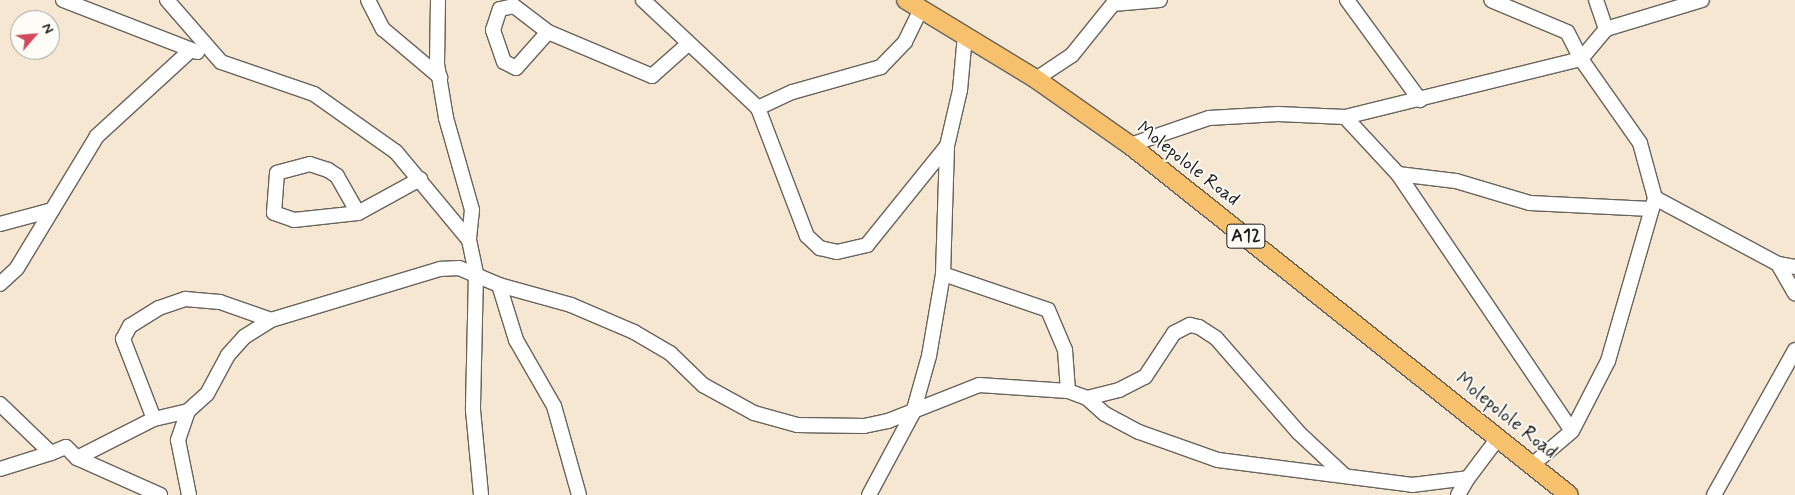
<!DOCTYPE html>
<style>
body{margin:0}
#map{position:relative;width:1795px;height:495px;overflow:hidden;background:#f6e7d2;font-family:Mynerve,sans-serif}
div>[style]{position:absolute}
[style*='--x']{left:calc(var(--x)*1px);top:calc(var(--y)*1px);width:calc(var(--w)*1px);rotate:calc(var(--a)*1deg)}
.roads{filter:drop-shadow(1px 0 #68635c) drop-shadow(-1px 0 #68635c) drop-shadow(0 1px #68635c) drop-shadow(0 -1px #68635c)}
.minor>*{height:14px;margin:-7px;padding:0 7px;transform-origin:7px;border-radius:7px;background:#fff}
.major>*{height:18px;margin:-9px;padding:0 9px;transform-origin:9px;border-radius:9px;background:#f7c06c}
span{translate:-50% -50%;white-space:nowrap;text-align:center;line-height:1.15;-webkit-text-stroke:4px #fdfcf7;paint-order:stroke}
.shield-label span{padding:1px 4px;background:#fdfcf7;border:1px solid;border-radius:4px;-webkit-text-stroke-width:0}
.shield-label{font-size:18px;color:#1c1c1c;font-weight:700}
.street-label{font-size:19px;color:#1c1c1c}
.north{position:absolute;left:10px;top:10px;width:50px;height:50px;box-sizing:border-box;background:#fdfcf7;border:1px solid #a3a29f;border-radius:50%;rotate:63deg;font-size:14px;font-weight:700;line-height:20px;text-align:center;color:#1c1c1c}
.north::after{content:'';display:block;margin:auto;width:18px;height:22px;background:#d1495b;clip-path:polygon(50% 0,100% 100%,50% 72%,0 100%)}
</style>
<div id="map">
<div class="roads">
<div class="minor">
<div style="--x:63;--y:0;--w:144;--a:21.2"></div>
<div style="--x:167;--y:0;--w:82;--a:48.9"></div>
<div style="--x:221;--y:62;--w:98;--a:19"></div>
<div style="--x:314;--y:94;--w:100;--a:35.3"></div>
<div style="--x:396;--y:152;--w:114;--a:50.3"></div>
<div style="--x:368;--y:0;--w:33;--a:63"></div>
<div style="--x:383;--y:29;--w:75;--a:40.1"></div>
<div style="--x:438;--y:0;--w:64;--a:90.9"></div>
<div style="--x:437;--y:64;--w:55;--a:80.5"></div>
<div style="--x:446;--y:118;--w:96;--a:74.2"></div>
<div style="--x:472;--y:210;--w:30;--a:96"></div>
<div style="--x:469;--y:240;--w:35;--a:78"></div>
<div style="--x:476;--y:274;--w:136;--a:91.3"></div>
<div style="--x:473;--y:410;--w:85;--a:84.6"></div>
<div style="--x:643;--y:0;--w:158;--a:43.2"></div>
<div style="--x:1347;--y:0;--w:124;--a:53.9"></div>
<div style="--x:1596;--y:0;--w:31;--a:71"></div>
<div style="--x:921;--y:9;--w:37;--a:116"></div>
<div style="--x:905;--y:42;--w:35;--a:134"></div>
<div style="--x:881;--y:67;--w:92;--a:164.3"></div>
<div style="--x:792;--y:92;--w:38;--a:155"></div>
<div style="--x:758;--y:108;--w:137;--a:69.1"></div>
<div style="--x:807;--y:236;--w:18;--a:43"></div>
<div style="--x:820;--y:248;--w:17;--a:13"></div>
<div style="--x:837;--y:252;--w:31;--a:-13"></div>
<div style="--x:867;--y:245;--w:127;--a:-51.1"></div>
<div style="--x:548;--y:32;--w:48;--a:131.6"></div>
<div style="--x:516;--y:68;--w:13;--a:-153"></div>
<div style="--x:504;--y:62;--w:34;--a:-109"></div>
<div style="--x:493;--y:30;--w:22;--a:-72"></div>
<div style="--x:500;--y:9;--w:14;--a:-12"></div>
<div style="--x:514;--y:6;--w:43;--a:37.4"></div>
<div style="--x:548;--y:32;--w:113;--a:22.9"></div>
<div style="--x:652;--y:76;--w:48;--a:-41.6"></div>
<div style="--x:1036;--y:79;--w:43;--a:-33.7"></div>
<div style="--x:1072;--y:55;--w:65;--a:-51.2"></div>
<div style="--x:1113;--y:4;--w:47;--a:-4.9"></div>
<div style="--x:1345;--y:117;--w:78;--a:47.1"></div>
<div style="--x:1398;--y:174;--w:310;--a:55.9"></div>
<div style="--x:1130;--y:145;--w:83;--a:-18.9"></div>
<div style="--x:1209;--y:118;--w:69;--a:-3.3"></div>
<div style="--x:1278;--y:114;--w:67;--a:2.6"></div>
<div style="--x:1345;--y:117;--w:243;--a:-13.8"></div>
<div style="--x:1581;--y:59;--w:30;--a:-117"></div>
<div style="--x:1567;--y:32;--w:82;--a:-157.2"></div>
<div style="--x:1398;--y:174;--w:58;--a:6.9"></div>
<div style="--x:1456;--y:181;--w:77;--a:16.6"></div>
<div style="--x:1530;--y:203;--w:121;--a:2.8"></div>
<div style="--x:1655;--y:198;--w:140;--a:28.2"></div>
<div style="--x:1778;--y:264;--w:17;--a:10"></div>
<div style="--x:358;--y:213;--w:43;--a:-119.6"></div>
<div style="--x:337;--y:176;--w:11;--a:-146"></div>
<div style="--x:328;--y:170;--w:19;--a:-162"></div>
<div style="--x:310;--y:164;--w:34;--a:165"></div>
<div style="--x:277;--y:173;--w:40;--a:94.3"></div>
<div style="--x:274;--y:213;--w:21;--a:19"></div>
<div style="--x:294;--y:220;--w:64;--a:-6.2"></div>
<div style="--x:358;--y:213;--w:71;--a:-28.7"></div>
<div style="--x:0;--y:224;--w:54;--a:-15.1"></div>
<div style="--x:1778;--y:264;--w:34;--a:60"></div>
<div style="--x:943;--y:274;--w:111;--a:18.9"></div>
<div style="--x:1048;--y:310;--w:43;--a:67"></div>
<div style="--x:1065;--y:350;--w:41;--a:85.8"></div>
<div style="--x:0;--y:284;--w:23;--a:-43"></div>
<div style="--x:17;--y:268;--w:154;--a:-58.8"></div>
<div style="--x:97;--y:136;--w:127;--a:-42.5"></div>
<div style="--x:499;--y:285;--w:58;--a:72.8"></div>
<div style="--x:516;--y:340;--w:76;--a:60.1"></div>
<div style="--x:554;--y:406;--w:92;--a:74.3"></div>
<div style="--x:1087;--y:398;--w:33;--a:-14"></div>
<div style="--x:1119;--y:390;--w:29;--a:-27"></div>
<div style="--x:1145;--y:377;--w:53;--a:-56.6"></div>
<div style="--x:1174;--y:333;--w:18;--a:-27"></div>
<div style="--x:1190;--y:325;--w:9;--a:13"></div>
<div style="--x:1199;--y:327;--w:20;--a:33"></div>
<div style="--x:1216;--y:338;--w:126;--a:48.9"></div>
<div style="--x:1299;--y:433;--w:62;--a:43"></div>
<div style="--x:0;--y:404;--w:71;--a:43.9"></div>
<div style="--x:51;--y:453;--w:53;--a:162.6"></div>
<div style="--x:188;--y:411;--w:31;--a:109"></div>
<div style="--x:178;--y:440;--w:56;--a:78.7"></div>
<div style="--x:154;--y:419;--w:86;--a:-111.2"></div>
<div style="--x:123;--y:339;--w:15;--a:-62"></div>
<div style="--x:130;--y:326;--w:34;--a:-32"></div>
<div style="--x:159;--y:308;--w:28;--a:-19"></div>
<div style="--x:185;--y:299;--w:35;--a:5"></div>
<div style="--x:220;--y:302;--w:54;--a:19.4"></div>
<div style="--x:51;--y:453;--w:16;--a:-22"></div>
<div style="--x:66;--y:447;--w:16;--a:45"></div>
<div style="--x:77;--y:458;--w:91;--a:24"></div>
<div style="--x:77;--y:458;--w:86;--a:-26.9"></div>
<div style="--x:154;--y:419;--w:35;--a:-13"></div>
<div style="--x:188;--y:411;--w:25;--a:-42"></div>
<div style="--x:207;--y:394;--w:44;--a:-61.7"></div>
<div style="--x:228;--y:355;--w:24;--a:-48"></div>
<div style="--x:244;--y:337;--w:32;--a:-32"></div>
<div style="--x:271;--y:320;--w:177;--a:-16.8"></div>
<div style="--x:440;--y:269;--w:19;--a:-3"></div>
<div style="--x:459;--y:268;--w:43;--a:23"></div>
<div style="--x:499;--y:285;--w:75;--a:15.5"></div>
<div style="--x:571;--y:305;--w:69;--a:23.2"></div>
<div style="--x:634;--y:332;--w:42;--a:30.3"></div>
<div style="--x:670;--y:353;--w:46;--a:44.1"></div>
<div style="--x:703;--y:385;--w:58;--a:28.8"></div>
<div style="--x:754;--y:413;--w:45;--a:15.6"></div>
<div style="--x:797;--y:425;--w:67;--a:0.9"></div>
<div style="--x:864;--y:426;--w:25;--a:-12"></div>
<div style="--x:888;--y:421;--w:98;--a:-21.6"></div>
<div style="--x:979;--y:385;--w:89;--a:3.9"></div>
<div style="--x:1068;--y:391;--w:20;--a:20"></div>
<div style="--x:1087;--y:398;--w:24;--a:42"></div>
<div style="--x:1105;--y:414;--w:38;--a:28"></div>
<div style="--x:1139;--y:432;--w:84;--a:19.5"></div>
<div style="--x:1218;--y:460;--w:196;--a:7.3"></div>
<div style="--x:1412;--y:485;--w:56;--a:-7.1"></div>
<div style="--x:1468;--y:478;--w:50;--a:-53.1"></div>
<div style="--x:1532;--y:465;--w:52;--a:-40.4"></div>
<div style="--x:1572;--y:431;--w:79;--a:-62.8"></div>
<div style="--x:1608;--y:361;--w:170;--a:-73.9"></div>
<div style="--x:1655;--y:198;--w:57;--a:-105.3"></div>
<div style="--x:1640;--y:143;--w:103;--a:-125.1"></div>
<div style="--x:1581;--y:59;--w:39;--a:-50"></div>
<div style="--x:1606;--y:29;--w:100;--a:-16.8"></div>
<div style="--x:869;--y:495;--w:93;--a:-61.8"></div>
<div style="--x:913;--y:413;--w:59;--a:-74.3"></div>
<div style="--x:929;--y:356;--w:83;--a:-80.3"></div>
<div style="--x:943;--y:274;--w:128;--a:-88.2"></div>
<div style="--x:947;--y:146;--w:57;--a:-76.9"></div>
<div style="--x:960;--y:90;--w:55;--a:-84.8"></div>
<div style="--x:1458;--y:495;--w:20;--a:-60"></div>
<div style="--x:1714;--y:495;--w:166;--a:-60.8"></div>
</div>
<div class="major">
<div style="--x:906;--y:0;--w:152;--a:31.3"></div>
<div style="--x:1036;--y:79;--w:115;--a:35.1"></div>
<div style="--x:1130;--y:145;--w:561;--a:38.56"></div>
</div>
</div>
<div class="shield-label">
<span style="left:1246px;top:236px">A12</span>
</div>
<div class="street-label">
<span style="left:1188px;top:164px;rotate:38deg">Molepolole Road</span>
<span style="left:1506px;top:416px;rotate:39deg">Molepolole Road</span>
</div>
<div class="north">N</div>
</div>
